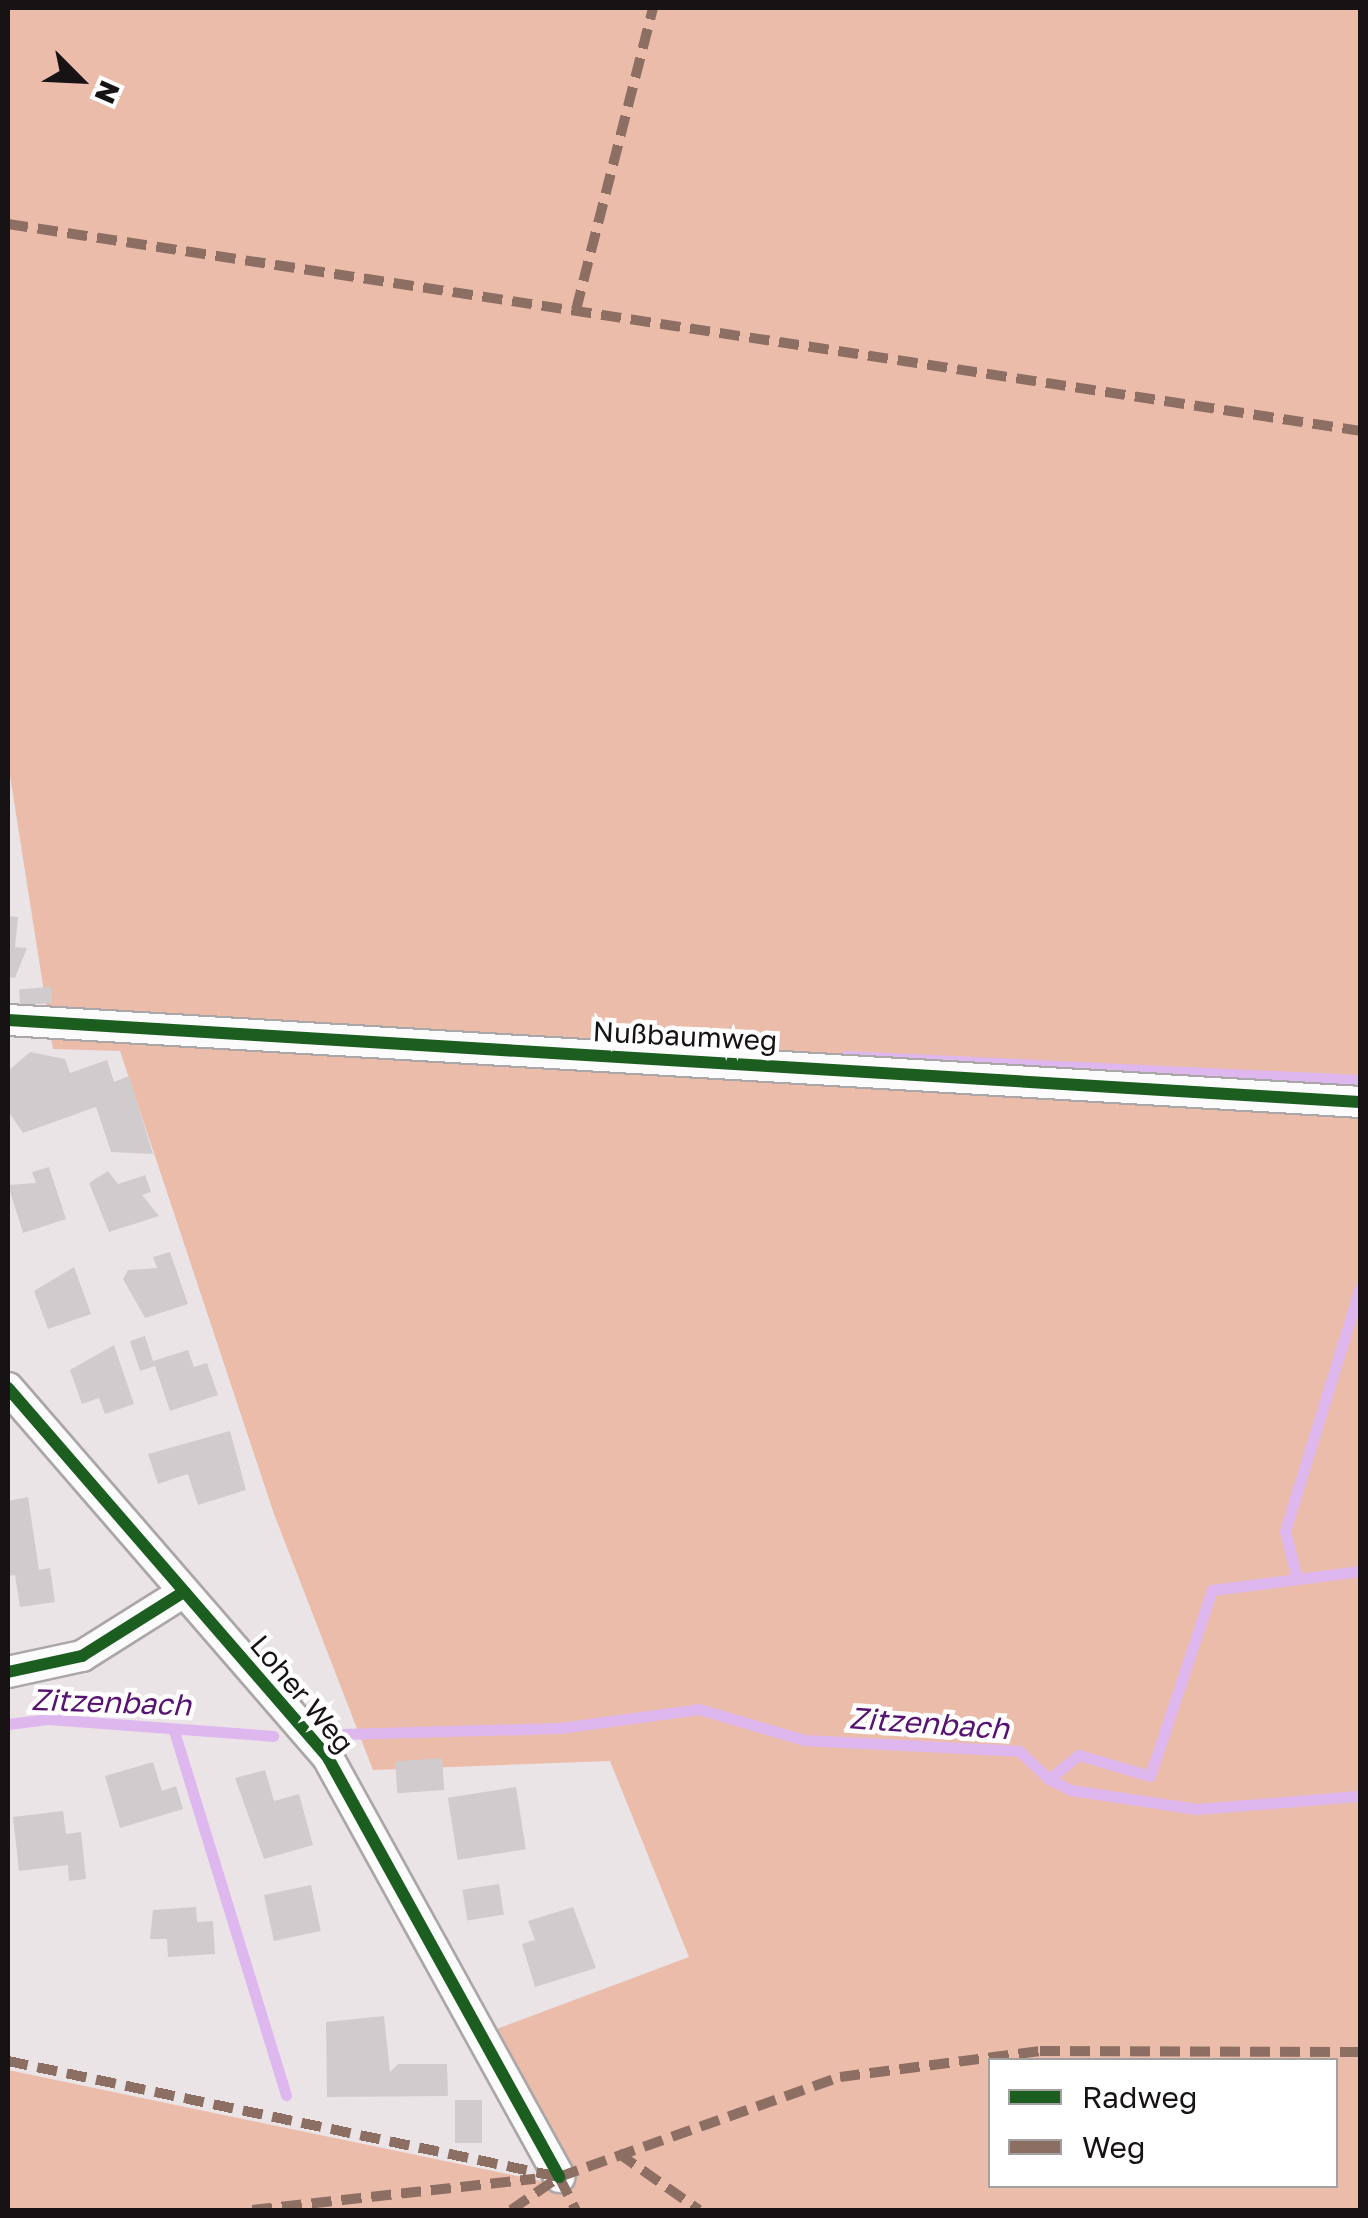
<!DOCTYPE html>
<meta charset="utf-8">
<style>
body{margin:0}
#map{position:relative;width:1368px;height:2218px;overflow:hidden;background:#ebe4e6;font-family:"Golos Text",sans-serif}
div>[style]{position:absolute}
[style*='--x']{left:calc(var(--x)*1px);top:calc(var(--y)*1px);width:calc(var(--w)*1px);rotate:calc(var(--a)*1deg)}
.green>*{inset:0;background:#ecbcaa}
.stream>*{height:11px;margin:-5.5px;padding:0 5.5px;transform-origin:5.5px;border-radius:5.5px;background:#deb7ef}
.building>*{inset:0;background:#d0cbcd;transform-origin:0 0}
.roads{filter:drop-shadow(2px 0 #aba6a7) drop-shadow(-2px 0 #aba6a7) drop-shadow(0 2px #aba6a7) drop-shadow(0 -2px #aba6a7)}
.minor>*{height:30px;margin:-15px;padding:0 15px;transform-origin:15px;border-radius:15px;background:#fcfbfb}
.quiet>*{height:10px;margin-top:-5px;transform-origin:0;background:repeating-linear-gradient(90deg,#8d6e63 0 20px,transparent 0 30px)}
.cycleway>*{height:12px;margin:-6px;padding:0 6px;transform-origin:6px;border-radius:6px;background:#1b5e20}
span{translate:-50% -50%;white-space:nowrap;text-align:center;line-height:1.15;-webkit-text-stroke:9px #fff;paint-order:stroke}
.street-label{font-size:28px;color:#171214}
.water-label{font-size:30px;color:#571370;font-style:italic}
.frame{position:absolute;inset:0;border:10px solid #171214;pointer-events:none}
.legend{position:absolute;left:988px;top:2058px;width:350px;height:130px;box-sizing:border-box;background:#fff;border:2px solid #a2a0a1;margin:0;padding:12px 18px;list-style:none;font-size:30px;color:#171214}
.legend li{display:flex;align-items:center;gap:20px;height:50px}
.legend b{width:50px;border:2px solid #a2a0a1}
.north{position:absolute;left:30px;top:30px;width:100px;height:100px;-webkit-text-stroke:8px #fff;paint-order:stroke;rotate:114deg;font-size:28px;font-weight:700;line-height:40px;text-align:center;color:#171214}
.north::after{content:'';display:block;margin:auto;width:35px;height:45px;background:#171214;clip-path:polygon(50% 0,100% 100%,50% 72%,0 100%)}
</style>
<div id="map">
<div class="green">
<div style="clip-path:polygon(evenodd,8px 8px,1360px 8px,1360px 2210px,8px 2210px,8px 2070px,570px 2187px,491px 2031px,689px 1957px,610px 1761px,373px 1770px,274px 1514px,120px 1051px,53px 1049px,8px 763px,8px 8px,991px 2060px,1336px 2060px,1336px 2186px,991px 2186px,991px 2060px)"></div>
</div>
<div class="stream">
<div style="--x:845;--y:1056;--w:516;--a:2.67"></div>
<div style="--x:1297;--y:1579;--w:49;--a:-104"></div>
<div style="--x:1285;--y:1531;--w:255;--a:-72.9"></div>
<div style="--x:8;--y:1724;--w:40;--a:-7.1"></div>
<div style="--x:48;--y:1719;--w:226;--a:4.3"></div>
<div style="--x:174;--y:1731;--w:381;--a:72.9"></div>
<div style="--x:343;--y:1734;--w:216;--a:-1.6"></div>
<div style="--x:559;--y:1728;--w:141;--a:-7.7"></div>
<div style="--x:699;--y:1709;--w:109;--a:16.4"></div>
<div style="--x:804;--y:1740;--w:215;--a:2.9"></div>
<div style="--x:1019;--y:1751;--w:41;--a:43"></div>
<div style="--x:1049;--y:1779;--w:38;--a:-39"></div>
<div style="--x:1079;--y:1755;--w:74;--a:16.5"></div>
<div style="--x:1150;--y:1776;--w:196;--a:-71.6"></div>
<div style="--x:1212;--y:1590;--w:149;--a:-7.3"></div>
<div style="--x:1049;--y:1779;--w:25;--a:27"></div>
<div style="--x:1071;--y:1790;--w:127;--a:8.6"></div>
<div style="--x:1197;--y:1809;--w:164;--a:-4.6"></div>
</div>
<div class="building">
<div style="clip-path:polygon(8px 916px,18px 917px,15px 947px,27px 948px,15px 978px,8px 977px)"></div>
<div style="left:51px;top:987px;width:16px;height:32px;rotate:86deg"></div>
<div style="clip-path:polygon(30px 1052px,65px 1059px,70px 1073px,107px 1060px,114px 1082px,129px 1076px,153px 1154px,111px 1152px,96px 1107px,23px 1133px,8px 1111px,8px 1071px)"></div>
<div style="clip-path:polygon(49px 1167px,66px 1219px,23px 1233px,8px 1185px,36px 1183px,32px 1172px)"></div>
<div style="clip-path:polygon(108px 1171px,118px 1184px,145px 1175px,151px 1192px,142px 1195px,159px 1216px,109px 1232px,89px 1183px)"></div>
<div style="clip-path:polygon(170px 1252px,188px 1304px,145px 1318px,123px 1279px,128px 1270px,157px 1268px,153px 1257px)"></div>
<div style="clip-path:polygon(74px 1267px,91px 1314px,48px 1329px,34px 1291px)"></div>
<div style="clip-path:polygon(145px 1336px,153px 1361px,188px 1350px,194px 1367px,207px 1363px,218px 1395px,170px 1411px,155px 1366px,140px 1371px,130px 1341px)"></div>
<div style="clip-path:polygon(114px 1345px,134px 1404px,105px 1414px,99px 1398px,82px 1404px,70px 1370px)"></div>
<div style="clip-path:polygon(230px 1431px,246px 1490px,198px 1505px,188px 1474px,158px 1484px,148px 1454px)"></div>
<div style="clip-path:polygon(28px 1497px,39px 1570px,50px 1568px,55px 1602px,20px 1607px,15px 1575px,8px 1576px,8px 1501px)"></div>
<div style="left:442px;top:1758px;width:32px;height:47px;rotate:86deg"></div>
<div style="clip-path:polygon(153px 1762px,162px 1791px,176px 1786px,183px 1809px,120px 1828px,105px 1776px)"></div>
<div style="clip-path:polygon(265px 1770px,274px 1801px,299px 1794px,313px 1845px,264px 1859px,235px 1778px)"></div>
<div style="left:516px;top:1787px;width:63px;height:69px;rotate:81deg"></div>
<div style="clip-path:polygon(63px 1811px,66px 1834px,81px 1832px,86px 1879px,69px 1881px,68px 1865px,19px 1871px,13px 1817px)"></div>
<div style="left:499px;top:1884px;width:31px;height:37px;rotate:81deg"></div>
<div style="left:311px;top:1885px;width:47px;height:48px;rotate:78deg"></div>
<div style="clip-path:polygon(196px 1907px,197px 1922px,213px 1921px,215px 1954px,168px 1957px,167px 1939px,150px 1939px,153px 1910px)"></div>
<div style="clip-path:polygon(573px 1907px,596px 1968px,535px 1987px,522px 1944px,535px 1940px,528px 1921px)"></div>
<div style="clip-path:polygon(384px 2016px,390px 2072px,398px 2064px,447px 2064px,448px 2096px,327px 2097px,326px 2022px)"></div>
<div style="left:455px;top:2100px;width:27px;height:43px"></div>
</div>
<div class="roads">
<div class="minor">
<div style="--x:8;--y:1020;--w:1354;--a:3.47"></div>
<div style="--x:8;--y:1388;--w:487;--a:49.1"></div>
<div style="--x:327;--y:1756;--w:481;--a:61.1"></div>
<div style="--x:8;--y:1672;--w:76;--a:-12.2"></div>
<div style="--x:82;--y:1656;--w:118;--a:-32.2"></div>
</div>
</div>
<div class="quiet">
<div style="--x:8;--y:224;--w:1368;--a:8.7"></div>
<div style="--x:576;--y:310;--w:312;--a:-75.7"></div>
<div style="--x:8;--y:2061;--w:563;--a:11.89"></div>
<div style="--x:618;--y:2153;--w:99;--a:35.1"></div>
<div style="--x:559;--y:2177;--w:37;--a:63"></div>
<div style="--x:252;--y:2210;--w:285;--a:-6.3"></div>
<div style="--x:511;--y:2210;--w:58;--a:-34.5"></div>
<div style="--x:559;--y:2177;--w:298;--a:-19.6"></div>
<div style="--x:840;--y:2077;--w:202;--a:-7.4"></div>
<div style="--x:1040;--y:2051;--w:320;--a:0.2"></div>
</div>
<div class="cycleway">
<div style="--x:8;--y:1020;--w:1354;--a:3.47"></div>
<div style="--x:8;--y:1388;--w:487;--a:49.1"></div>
<div style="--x:327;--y:1756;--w:481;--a:61.1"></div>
<div style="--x:8;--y:1672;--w:76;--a:-12.2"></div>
<div style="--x:82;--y:1656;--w:118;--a:-32.2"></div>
</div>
<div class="street-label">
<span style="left:685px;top:1036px;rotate:3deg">Nußbaumweg</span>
<span style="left:302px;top:1694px;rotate:50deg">Loher Weg</span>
</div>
<div class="water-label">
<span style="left:111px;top:1702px;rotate:2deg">Zitzenbach</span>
<span style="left:929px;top:1723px;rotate:4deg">Zitzenbach</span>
</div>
<div class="frame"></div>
<ul class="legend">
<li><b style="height:12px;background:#1b5e20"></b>Radweg</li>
<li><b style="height:12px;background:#8d6e63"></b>Weg</li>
</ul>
<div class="north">N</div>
</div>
